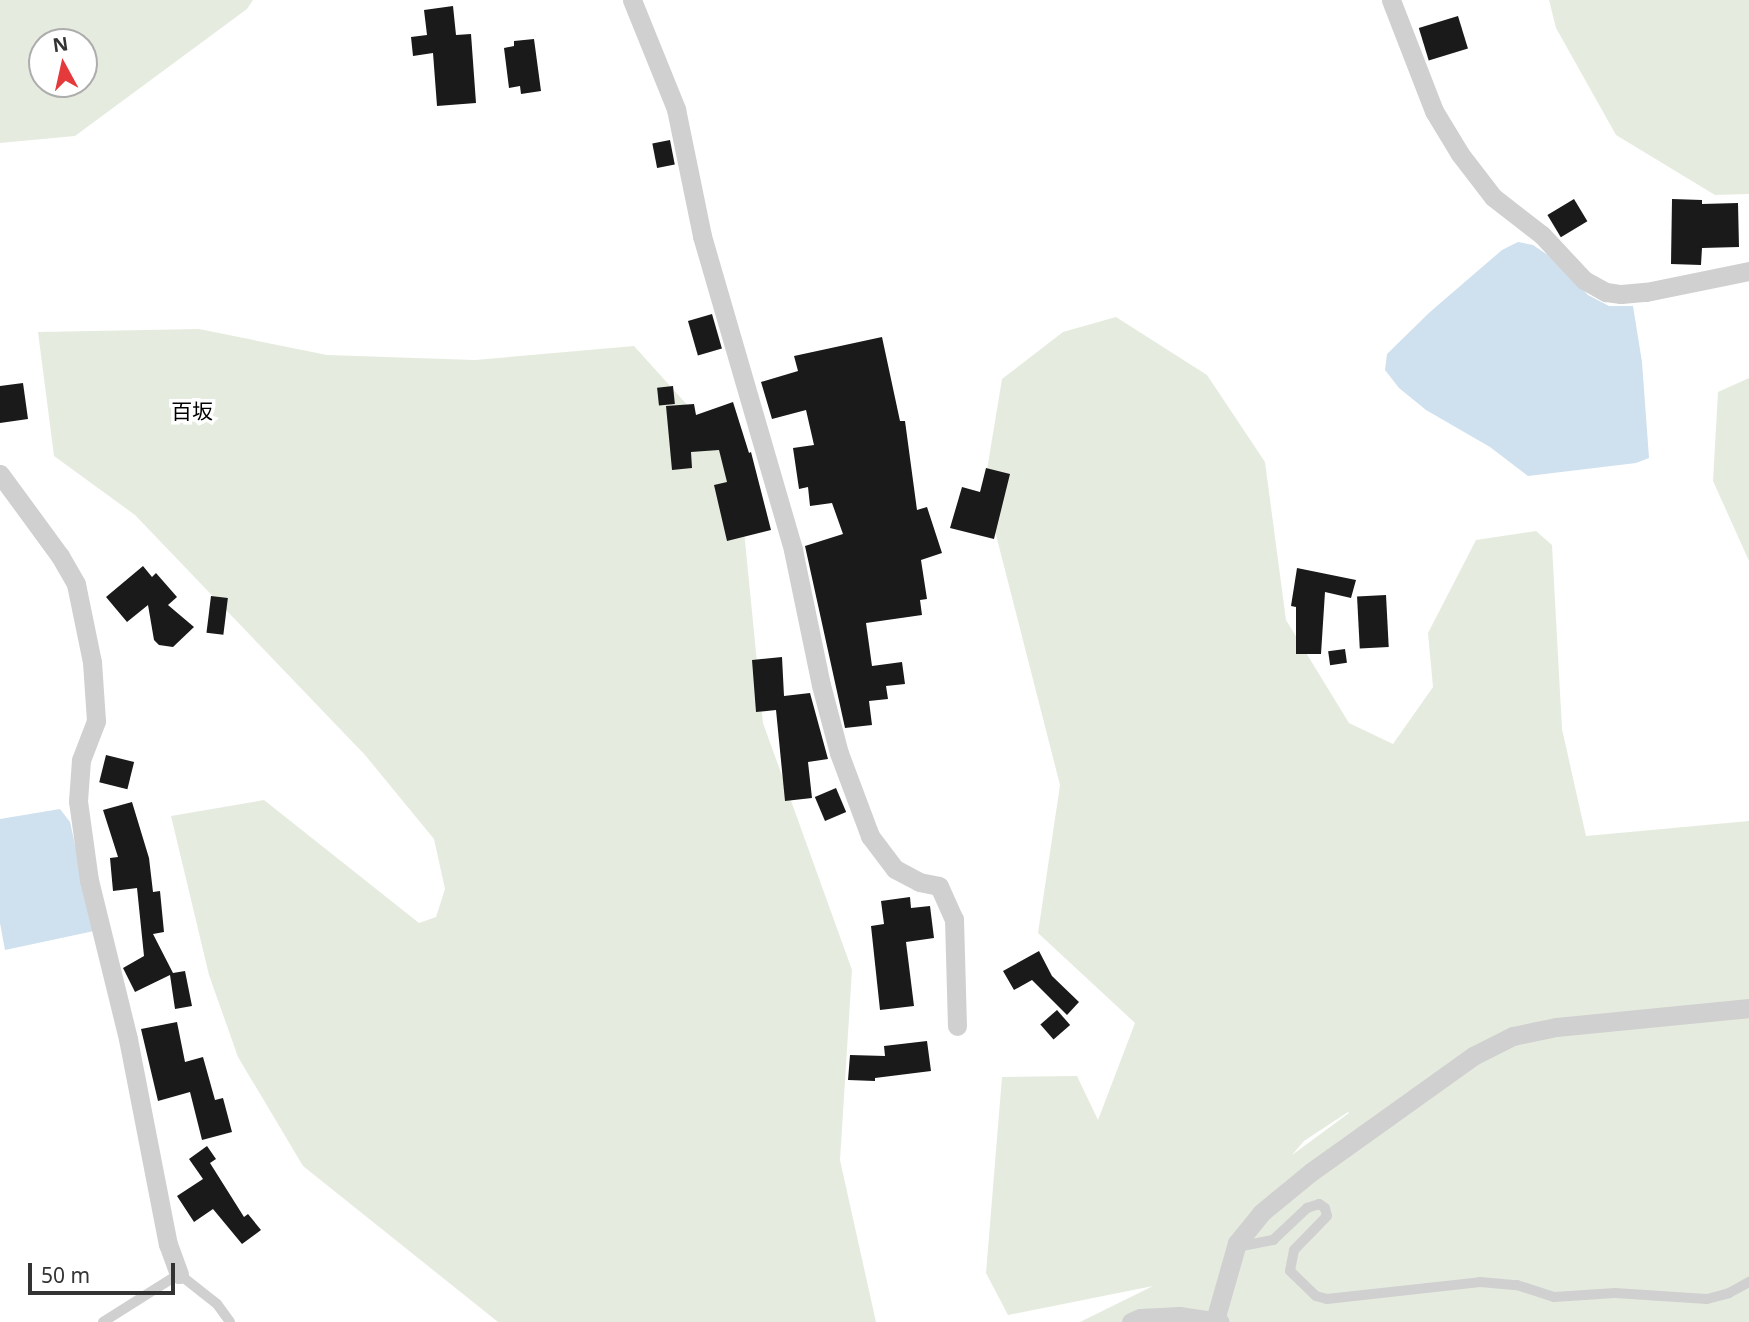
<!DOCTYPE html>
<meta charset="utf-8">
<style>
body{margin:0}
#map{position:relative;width:1749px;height:1322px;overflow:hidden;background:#fff;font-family:"Noto Sans","Noto Sans JP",sans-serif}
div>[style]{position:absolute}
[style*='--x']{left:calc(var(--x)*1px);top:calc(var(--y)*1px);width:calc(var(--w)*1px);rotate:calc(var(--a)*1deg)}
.green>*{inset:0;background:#e5ecdf}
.water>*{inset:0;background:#cfe0ee}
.building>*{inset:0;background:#1a1a1a;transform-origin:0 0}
.lane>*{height:10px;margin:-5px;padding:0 5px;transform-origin:5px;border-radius:5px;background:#d0d0d0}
.street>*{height:19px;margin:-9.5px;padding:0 9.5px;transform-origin:9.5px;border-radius:9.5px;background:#d0d0d0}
span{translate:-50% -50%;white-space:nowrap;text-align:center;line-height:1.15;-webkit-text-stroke:7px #fff;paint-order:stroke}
.neighbourhood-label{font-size:21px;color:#000}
.north{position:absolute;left:28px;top:28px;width:70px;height:70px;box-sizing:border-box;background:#fff;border:2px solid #adadad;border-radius:50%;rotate:352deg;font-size:19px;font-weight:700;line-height:28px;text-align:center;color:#333}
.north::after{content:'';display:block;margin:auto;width:24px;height:32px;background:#e43a3c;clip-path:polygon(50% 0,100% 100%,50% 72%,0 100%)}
.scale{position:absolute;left:28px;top:1263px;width:147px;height:32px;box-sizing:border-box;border:4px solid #333;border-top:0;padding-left:9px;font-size:21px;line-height:24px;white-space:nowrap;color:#333;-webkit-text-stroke:5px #fff;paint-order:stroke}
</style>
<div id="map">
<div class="green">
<div style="clip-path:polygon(evenodd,0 0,253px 0,247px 9px,75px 136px,0 143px,0 0,42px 42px,84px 42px,84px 84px,42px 84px,42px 42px)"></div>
<div style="clip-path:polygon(1549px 0,1749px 0,1749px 194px,1715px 195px,1616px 135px,1556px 28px)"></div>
<div style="clip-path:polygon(evenodd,1116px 317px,1207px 375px,1265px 462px,1286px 620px,1349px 723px,1393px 744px,1433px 687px,1428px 633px,1476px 540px,1536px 531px,1552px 545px,1562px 729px,1586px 836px,1749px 821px,1749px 1322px,1080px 1322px,1153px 1286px,1008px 1315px,986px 1273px,1002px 1077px,1077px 1076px,1098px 1120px,1135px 1023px,1038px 933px,1060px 785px,984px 488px,1002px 379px,1063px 332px,1116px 317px,1348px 1112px,1349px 1113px,1292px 1155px,1304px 1141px,1348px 1112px)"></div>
<div style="clip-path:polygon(199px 329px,327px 355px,475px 360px,634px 346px,737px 460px,763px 723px,852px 970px,840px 1160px,876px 1322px,498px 1322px,303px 1166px,238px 1057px,209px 975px,171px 816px,264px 800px,419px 923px,436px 917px,445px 889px,434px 839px,365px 755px,135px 515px,54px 456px,38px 332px)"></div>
<div style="clip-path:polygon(1749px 378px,1749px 561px,1713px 481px,1718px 392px)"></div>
</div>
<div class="water">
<div style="clip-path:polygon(1518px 242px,1533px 245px,1552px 258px,1588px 295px,1609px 306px,1633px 306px,1642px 362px,1649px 458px,1636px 463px,1528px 476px,1490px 447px,1426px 410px,1399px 388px,1385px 370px,1387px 354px,1430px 312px,1502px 250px)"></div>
<div style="clip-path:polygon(60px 809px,70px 822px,94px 931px,5px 950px,0 923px,0 819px)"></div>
</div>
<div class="building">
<div style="clip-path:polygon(453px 6px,456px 35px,471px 34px,476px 103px,437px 106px,433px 53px,413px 56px,411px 37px,427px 35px,424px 10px)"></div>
<div style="left:1458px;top:16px;width:34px;height:41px;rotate:73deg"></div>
<div style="clip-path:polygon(534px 39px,541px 91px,521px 94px,520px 86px,509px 88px,504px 48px,514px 46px,514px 41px)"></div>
<div style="left:670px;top:140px;width:25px;height:18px;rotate:79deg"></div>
<div style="left:1574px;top:199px;width:26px;height:31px;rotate:59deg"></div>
<div style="clip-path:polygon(1672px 199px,1702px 200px,1702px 204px,1738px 203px,1739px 247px,1702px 248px,1701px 265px,1671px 264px)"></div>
<div style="left:712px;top:314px;width:36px;height:25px;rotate:74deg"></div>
<div style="clip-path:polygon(882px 337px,900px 421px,905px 421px,917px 510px,927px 507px,942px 553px,921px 560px,927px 599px,920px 600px,922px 615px,866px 623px,872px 666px,902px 662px,905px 684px,886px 686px,888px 699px,869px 701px,872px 725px,845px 728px,805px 546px,843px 534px,832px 503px,810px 506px,808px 487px,799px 489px,793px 448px,814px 445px,806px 410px,772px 419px,761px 382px,798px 371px,794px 356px)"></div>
<div style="clip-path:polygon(23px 383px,28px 419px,0 423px,0 386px)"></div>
<div style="left:673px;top:386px;width:18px;height:16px;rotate:84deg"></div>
<div style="clip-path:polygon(733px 402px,749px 453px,751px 452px,771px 530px,727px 541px,714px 485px,727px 482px,719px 450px,691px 452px,692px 468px,672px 470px,666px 406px,694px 404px,696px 415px)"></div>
<div style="clip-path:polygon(986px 468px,1010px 474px,994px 539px,950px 528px,962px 487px,980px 492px)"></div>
<div style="clip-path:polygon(143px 566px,152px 577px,156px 573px,177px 597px,168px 605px,194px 627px,173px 647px,159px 645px,154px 640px,148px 605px,127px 622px,106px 597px)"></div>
<div style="clip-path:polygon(1297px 568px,1356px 580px,1351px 598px,1325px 592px,1321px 654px,1296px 654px,1296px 607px,1291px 606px)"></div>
<div style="left:1386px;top:595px;width:52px;height:29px;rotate:87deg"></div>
<div style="left:211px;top:596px;width:17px;height:37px;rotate:7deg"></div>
<div style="left:1345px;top:649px;width:14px;height:17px;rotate:82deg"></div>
<div style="clip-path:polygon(782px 657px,784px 696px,810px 693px,828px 759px,808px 762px,812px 798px,785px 801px,776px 710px,756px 712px,752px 660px)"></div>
<div style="left:106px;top:755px;width:29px;height:28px;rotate:14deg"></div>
<div style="left:836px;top:788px;width:26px;height:23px;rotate:67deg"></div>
<div style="clip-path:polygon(132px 802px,149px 858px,153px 892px,160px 891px,164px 932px,153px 934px,173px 973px,185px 971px,192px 1006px,175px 1009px,170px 975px,135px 992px,123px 968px,144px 956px,137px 888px,113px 891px,110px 858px,118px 857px,103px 810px)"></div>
<div style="clip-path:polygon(910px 897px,911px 908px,930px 906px,934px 938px,906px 942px,914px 1006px,880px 1010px,871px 926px,884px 924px,881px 901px)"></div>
<div style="clip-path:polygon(1039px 951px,1052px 976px,1079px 1002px,1067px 1015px,1032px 980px,1014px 990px,1003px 971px)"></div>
<div style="left:1057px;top:1010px;width:20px;height:22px;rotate:49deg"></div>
<div style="clip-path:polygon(177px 1022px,185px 1062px,203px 1057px,215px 1100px,223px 1098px,232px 1132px,202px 1140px,190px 1092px,158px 1101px,141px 1029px)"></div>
<div style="clip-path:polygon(927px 1041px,931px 1071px,875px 1078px,875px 1081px,848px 1080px,850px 1055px,885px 1056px,884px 1046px)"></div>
<div style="clip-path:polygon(207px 1146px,216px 1159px,210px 1163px,244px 1217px,248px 1214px,261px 1230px,242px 1244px,213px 1209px,194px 1222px,177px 1196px,203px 1179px,189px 1159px)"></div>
</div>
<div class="lane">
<div style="--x:1237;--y:1243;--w:6;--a:31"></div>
<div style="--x:1242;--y:1246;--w:32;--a:-11"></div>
<div style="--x:1273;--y:1240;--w:47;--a:-43.3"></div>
<div style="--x:1307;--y:1208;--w:13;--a:-18"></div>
<div style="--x:1319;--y:1204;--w:7;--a:34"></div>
<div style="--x:1325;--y:1208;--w:8;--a:76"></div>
<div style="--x:1327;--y:1216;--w:47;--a:134.1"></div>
<div style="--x:1294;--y:1250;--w:21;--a:101"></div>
<div style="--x:1290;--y:1271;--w:36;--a:44"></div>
<div style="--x:1316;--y:1296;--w:11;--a:15"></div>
<div style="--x:1327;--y:1299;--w:154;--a:-6.3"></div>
<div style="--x:1480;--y:1282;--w:37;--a:5"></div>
<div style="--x:1517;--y:1285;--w:39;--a:18"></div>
<div style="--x:1554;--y:1297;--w:61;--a:-3.8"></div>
<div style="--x:1615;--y:1293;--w:92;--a:3.7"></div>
<div style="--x:1707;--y:1299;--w:23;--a:-15"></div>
<div style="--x:1729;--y:1293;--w:23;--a:-29"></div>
<div style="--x:103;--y:1322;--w:90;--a:-32.3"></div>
<div style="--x:179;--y:1274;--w:48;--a:38.3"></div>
<div style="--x:217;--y:1304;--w:22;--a:54"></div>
</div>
<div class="street">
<div style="--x:632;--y:0;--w:118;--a:68"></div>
<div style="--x:676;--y:109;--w:130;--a:78.4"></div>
<div style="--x:702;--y:236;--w:327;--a:73.8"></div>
<div style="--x:793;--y:550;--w:138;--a:78.3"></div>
<div style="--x:821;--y:685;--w:70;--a:75.2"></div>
<div style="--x:839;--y:753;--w:89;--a:69.5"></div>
<div style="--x:870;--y:836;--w:41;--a:52.9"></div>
<div style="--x:895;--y:869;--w:27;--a:28"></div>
<div style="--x:919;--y:882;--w:20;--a:11"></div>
<div style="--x:939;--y:886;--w:36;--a:66"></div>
<div style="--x:954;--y:919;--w:107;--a:88.4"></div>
<div style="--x:1391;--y:0;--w:119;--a:68.8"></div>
<div style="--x:1434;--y:111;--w:50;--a:58.8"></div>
<div style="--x:1460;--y:154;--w:54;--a:52.5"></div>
<div style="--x:1493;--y:197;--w:62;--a:37.8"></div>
<div style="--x:1542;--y:235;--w:62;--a:47"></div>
<div style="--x:1584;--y:280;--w:25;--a:29"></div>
<div style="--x:1606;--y:292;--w:15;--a:8"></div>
<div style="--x:1621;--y:294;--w:25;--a:-5"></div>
<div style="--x:1646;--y:292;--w:105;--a:-11.5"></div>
<div style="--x:0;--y:474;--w:102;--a:53.8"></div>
<div style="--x:60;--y:556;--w:32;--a:60"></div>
<div style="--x:76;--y:584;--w:80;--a:78.4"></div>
<div style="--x:92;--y:662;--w:59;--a:86.1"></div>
<div style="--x:96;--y:721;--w:42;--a:111"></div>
<div style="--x:81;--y:760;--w:41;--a:94.2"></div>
<div style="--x:78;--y:801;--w:80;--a:82.1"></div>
<div style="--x:89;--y:880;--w:164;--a:76.2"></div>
<div style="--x:128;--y:1039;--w:209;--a:79"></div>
<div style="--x:168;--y:1244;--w:32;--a:70"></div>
<div style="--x:1215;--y:1320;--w:80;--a:-74.1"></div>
<div style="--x:1237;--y:1243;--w:38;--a:-51"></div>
<div style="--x:1261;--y:1213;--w:65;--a:-39.4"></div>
<div style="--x:1311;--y:1172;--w:199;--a:-35.6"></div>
<div style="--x:1473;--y:1056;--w:45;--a:-26.6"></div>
<div style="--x:1513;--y:1036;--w:44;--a:-11.8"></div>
<div style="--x:1556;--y:1027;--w:194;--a:-5.6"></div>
<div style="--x:1131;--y:1322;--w:10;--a:-24"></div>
<div style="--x:1140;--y:1318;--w:39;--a:-3"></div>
<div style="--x:1179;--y:1316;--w:41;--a:8.3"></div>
</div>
<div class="neighbourhood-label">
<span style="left:192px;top:411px">百坂</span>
</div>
<div class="north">N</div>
<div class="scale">50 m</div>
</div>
